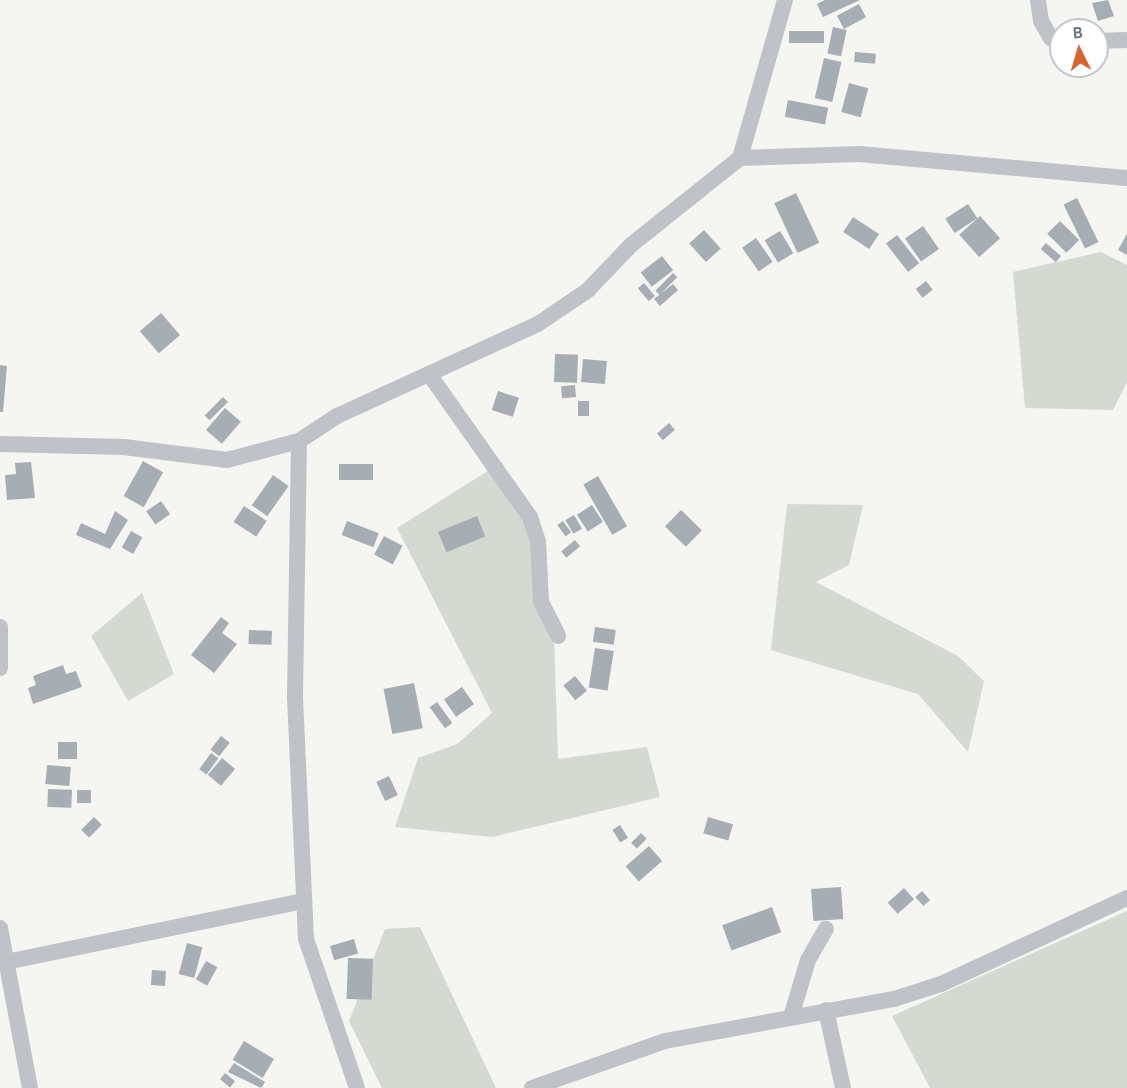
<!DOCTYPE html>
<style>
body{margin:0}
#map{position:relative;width:1127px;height:1088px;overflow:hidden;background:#f5f5f2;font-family:"Archivo Narrow",sans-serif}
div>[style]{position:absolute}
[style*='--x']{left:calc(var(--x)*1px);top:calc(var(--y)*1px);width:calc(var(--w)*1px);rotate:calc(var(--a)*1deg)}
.green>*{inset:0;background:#d4dad2}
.building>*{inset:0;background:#a6adb3;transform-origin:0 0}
.minor>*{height:16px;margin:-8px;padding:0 8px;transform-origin:8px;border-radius:8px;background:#bfc2c6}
span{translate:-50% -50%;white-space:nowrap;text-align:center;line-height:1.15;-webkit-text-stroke:6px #fff;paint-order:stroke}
.north{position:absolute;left:1049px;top:18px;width:60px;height:60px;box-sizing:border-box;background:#fff;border:2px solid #c2c7cd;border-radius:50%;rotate:355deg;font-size:16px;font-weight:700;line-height:24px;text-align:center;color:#667381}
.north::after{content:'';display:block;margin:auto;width:21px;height:27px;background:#d86430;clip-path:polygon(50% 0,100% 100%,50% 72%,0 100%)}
</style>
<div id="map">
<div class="green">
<div style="clip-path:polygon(1101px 252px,1127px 265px,1127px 382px,1113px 410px,1025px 408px,1013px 272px)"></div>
<div style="clip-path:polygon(502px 462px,537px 544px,554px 634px,558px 759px,647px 747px,660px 797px,492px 837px,395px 827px,418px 758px,457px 744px,492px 713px,397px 528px)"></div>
<div style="clip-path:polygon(787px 504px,863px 505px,849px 565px,816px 582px,958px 656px,984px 681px,968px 752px,918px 694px,771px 650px)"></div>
<div style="clip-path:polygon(142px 593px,174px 674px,128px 701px,91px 636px)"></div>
<div style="clip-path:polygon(1127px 911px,1127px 1088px,930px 1088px,892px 1016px)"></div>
<div style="clip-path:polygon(420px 927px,496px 1088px,382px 1088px,349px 1021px,385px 929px)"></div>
</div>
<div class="building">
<div style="clip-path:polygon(825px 0,860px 0,823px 17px,817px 4px)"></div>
<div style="clip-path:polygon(1108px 0,1114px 16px,1098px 21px,1092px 3px)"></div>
<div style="left:859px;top:4px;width:15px;height:25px;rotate:62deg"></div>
<div style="left:833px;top:27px;width:14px;height:27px;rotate:12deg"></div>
<div style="left:789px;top:31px;width:35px;height:12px"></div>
<div style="left:855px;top:52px;width:21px;height:10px;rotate:5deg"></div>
<div style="left:824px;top:58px;width:18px;height:41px;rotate:13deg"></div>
<div style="left:849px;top:83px;width:20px;height:30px;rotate:15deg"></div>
<div style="left:788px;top:100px;width:41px;height:17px;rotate:11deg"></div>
<div style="left:796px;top:193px;width:55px;height:24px;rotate:65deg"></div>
<div style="left:1077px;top:198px;width:49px;height:15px;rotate:64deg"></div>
<div style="left:968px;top:204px;width:17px;height:27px;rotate:57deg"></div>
<div style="left:980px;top:216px;width:30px;height:28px;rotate:48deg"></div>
<div style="left:853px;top:217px;width:31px;height:18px;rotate:33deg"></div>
<div style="left:1060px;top:221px;width:27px;height:18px;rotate:45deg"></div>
<div style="left:923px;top:226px;width:28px;height:22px;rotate:55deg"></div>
<div style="left:704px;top:230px;width:25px;height:20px;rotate:48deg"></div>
<div style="left:780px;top:231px;width:26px;height:18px;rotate:59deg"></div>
<div style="clip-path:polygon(1127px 234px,1127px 255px,1118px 250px)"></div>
<div style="left:897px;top:235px;width:36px;height:14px;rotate:52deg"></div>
<div style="left:756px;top:238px;width:29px;height:17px;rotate:55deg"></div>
<div style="left:1046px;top:243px;width:20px;height:8px;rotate:41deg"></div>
<div style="left:662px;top:256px;width:18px;height:27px;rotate:52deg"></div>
<div style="left:673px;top:273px;width:6px;height:25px;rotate:45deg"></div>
<div style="left:926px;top:281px;width:11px;height:13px;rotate:52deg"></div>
<div style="left:644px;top:283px;width:17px;height:8px;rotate:50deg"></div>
<div style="clip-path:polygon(673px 284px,678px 290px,660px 306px,654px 299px)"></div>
<div style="left:161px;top:313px;width:29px;height:28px;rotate:49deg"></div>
<div style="left:555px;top:354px;width:23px;height:28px;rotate:2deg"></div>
<div style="left:583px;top:359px;width:24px;height:23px;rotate:5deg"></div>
<div style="clip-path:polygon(0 365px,7px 366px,3px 412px,0 412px)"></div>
<div style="left:575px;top:385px;width:12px;height:14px;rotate:85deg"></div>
<div style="left:498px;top:391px;width:22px;height:20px;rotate:18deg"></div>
<div style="left:223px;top:397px;width:7px;height:26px;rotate:45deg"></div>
<div style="left:578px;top:401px;width:11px;height:15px"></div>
<div style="left:225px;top:408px;width:21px;height:29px;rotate:41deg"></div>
<div style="left:669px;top:423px;width:9px;height:16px;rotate:49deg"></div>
<div style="left:143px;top:461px;width:23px;height:40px;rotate:29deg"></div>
<div style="clip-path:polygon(31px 462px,35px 498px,7px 500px,5px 475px,16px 474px,15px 463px)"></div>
<div style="left:339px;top:464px;width:34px;height:16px"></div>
<div style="left:273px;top:475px;width:19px;height:37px;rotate:35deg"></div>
<div style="left:598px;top:476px;width:58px;height:17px;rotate:60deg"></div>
<div style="left:161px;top:501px;width:16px;height:18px;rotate:55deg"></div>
<div style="left:592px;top:505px;width:20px;height:18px;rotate:57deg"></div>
<div style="left:244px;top:506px;width:27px;height:19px;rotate:33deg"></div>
<div style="left:681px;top:510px;width:29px;height:23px;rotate:44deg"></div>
<div style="clip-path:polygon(115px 511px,128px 520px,110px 549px,76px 535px,81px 523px,105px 534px)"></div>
<div style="left:574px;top:515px;width:16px;height:10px;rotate:60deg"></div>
<div style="left:477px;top:516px;width:22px;height:42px;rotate:68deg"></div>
<div style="left:347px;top:521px;width:34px;height:15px;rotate:21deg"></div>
<div style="left:563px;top:521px;width:14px;height:7px;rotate:54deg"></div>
<div style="left:131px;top:531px;width:13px;height:19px;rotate:29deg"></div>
<div style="left:384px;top:536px;width:21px;height:21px;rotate:28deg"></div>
<div style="left:575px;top:540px;width:8px;height:18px;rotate:50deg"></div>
<div style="clip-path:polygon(221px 617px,229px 623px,222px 633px,237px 644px,214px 673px,191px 655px)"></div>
<div style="left:595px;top:627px;width:21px;height:15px;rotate:8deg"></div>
<div style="left:249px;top:630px;width:23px;height:14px;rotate:2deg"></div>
<div style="left:595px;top:648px;width:19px;height:40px;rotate:9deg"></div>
<div style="clip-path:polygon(63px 665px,66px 674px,76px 671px,82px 687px,33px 704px,28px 688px,36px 685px,33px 676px)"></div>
<div style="left:575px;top:676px;width:19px;height:15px;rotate:51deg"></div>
<div style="left:414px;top:683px;width:46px;height:31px;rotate:79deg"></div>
<div style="left:462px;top:687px;width:21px;height:22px;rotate:55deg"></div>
<div style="left:437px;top:702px;width:26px;height:9px;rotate:54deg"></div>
<div style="left:221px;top:736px;width:11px;height:17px;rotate:38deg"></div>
<div style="left:58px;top:742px;width:19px;height:17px"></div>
<div style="left:211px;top:753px;width:9px;height:20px;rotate:36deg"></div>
<div style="left:222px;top:758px;width:17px;height:22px;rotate:40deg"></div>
<div style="left:47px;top:765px;width:24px;height:19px;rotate:5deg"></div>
<div style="left:389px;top:776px;width:21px;height:14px;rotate:65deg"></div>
<div style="left:48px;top:789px;width:24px;height:18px;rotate:2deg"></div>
<div style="left:77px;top:790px;width:14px;height:13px"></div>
<div style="left:94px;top:817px;width:11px;height:18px;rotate:45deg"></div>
<div style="left:708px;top:817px;width:26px;height:17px;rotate:16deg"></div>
<div style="left:620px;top:825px;width:15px;height:9px;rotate:58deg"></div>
<div style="left:641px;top:833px;width:8px;height:14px;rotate:45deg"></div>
<div style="left:649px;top:846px;width:20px;height:31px;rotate:49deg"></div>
<div style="left:841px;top:887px;width:32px;height:30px;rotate:86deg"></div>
<div style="left:904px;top:888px;width:15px;height:22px;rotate:48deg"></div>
<div style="left:922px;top:891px;width:12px;height:9px;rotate:48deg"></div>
<div style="left:772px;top:907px;width:27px;height:53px;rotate:70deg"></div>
<div style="left:354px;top:939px;width:15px;height:25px;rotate:74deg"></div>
<div style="left:187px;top:943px;width:16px;height:32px;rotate:15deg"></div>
<div style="left:348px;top:958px;width:25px;height:41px;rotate:2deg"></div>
<div style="left:206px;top:961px;width:13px;height:21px;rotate:29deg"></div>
<div style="left:152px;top:970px;width:14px;height:15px;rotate:4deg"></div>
<div style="left:244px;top:1041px;width:35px;height:22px;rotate:31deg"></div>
<div style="clip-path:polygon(234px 1063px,265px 1082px,261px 1088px,228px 1072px)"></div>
<div style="left:225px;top:1073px;width:13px;height:8px;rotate:39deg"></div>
</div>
<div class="minor">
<div style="--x:1038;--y:0;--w:21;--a:82"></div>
<div style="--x:1041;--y:21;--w:20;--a:60"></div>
<div style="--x:1051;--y:38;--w:11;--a:22"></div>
<div style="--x:1097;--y:41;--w:30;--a:-2"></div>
<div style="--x:740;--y:158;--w:164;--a:-74.1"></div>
<div style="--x:429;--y:374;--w:175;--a:54.8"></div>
<div style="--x:530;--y:517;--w:25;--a:72"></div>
<div style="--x:538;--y:541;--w:61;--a:87.2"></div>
<div style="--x:541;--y:602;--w:38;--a:63"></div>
<div style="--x:299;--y:441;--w:256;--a:90.9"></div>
<div style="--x:295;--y:697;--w:242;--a:87.4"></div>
<div style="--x:306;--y:939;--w:157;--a:71.1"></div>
<div style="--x:0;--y:444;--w:124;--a:1.4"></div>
<div style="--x:124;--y:447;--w:104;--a:7.2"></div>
<div style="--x:227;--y:460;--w:74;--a:-14.8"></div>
<div style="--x:299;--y:441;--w:45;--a:-33.3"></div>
<div style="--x:337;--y:416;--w:221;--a:-24.6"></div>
<div style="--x:538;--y:324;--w:60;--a:-34.2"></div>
<div style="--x:588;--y:290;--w:62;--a:-46.3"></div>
<div style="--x:631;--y:245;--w:139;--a:-38.6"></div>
<div style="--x:740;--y:158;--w:119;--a:-1.9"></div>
<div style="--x:859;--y:154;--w:269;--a:5.1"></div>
<div style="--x:0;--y:627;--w:41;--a:90"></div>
<div style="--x:0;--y:928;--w:163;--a:79.4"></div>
<div style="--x:6;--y:962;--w:303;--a:-11.6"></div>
<div style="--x:826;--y:1010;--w:80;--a:77.7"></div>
<div style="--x:791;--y:1017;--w:59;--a:-73.4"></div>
<div style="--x:808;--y:960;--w:36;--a:-60"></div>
<div style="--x:532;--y:1088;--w:141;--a:-19.5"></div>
<div style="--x:665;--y:1041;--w:233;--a:-10.4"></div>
<div style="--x:894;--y:999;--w:49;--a:-17.7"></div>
<div style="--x:941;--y:984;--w:205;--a:-24.8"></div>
</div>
<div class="north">B</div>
</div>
